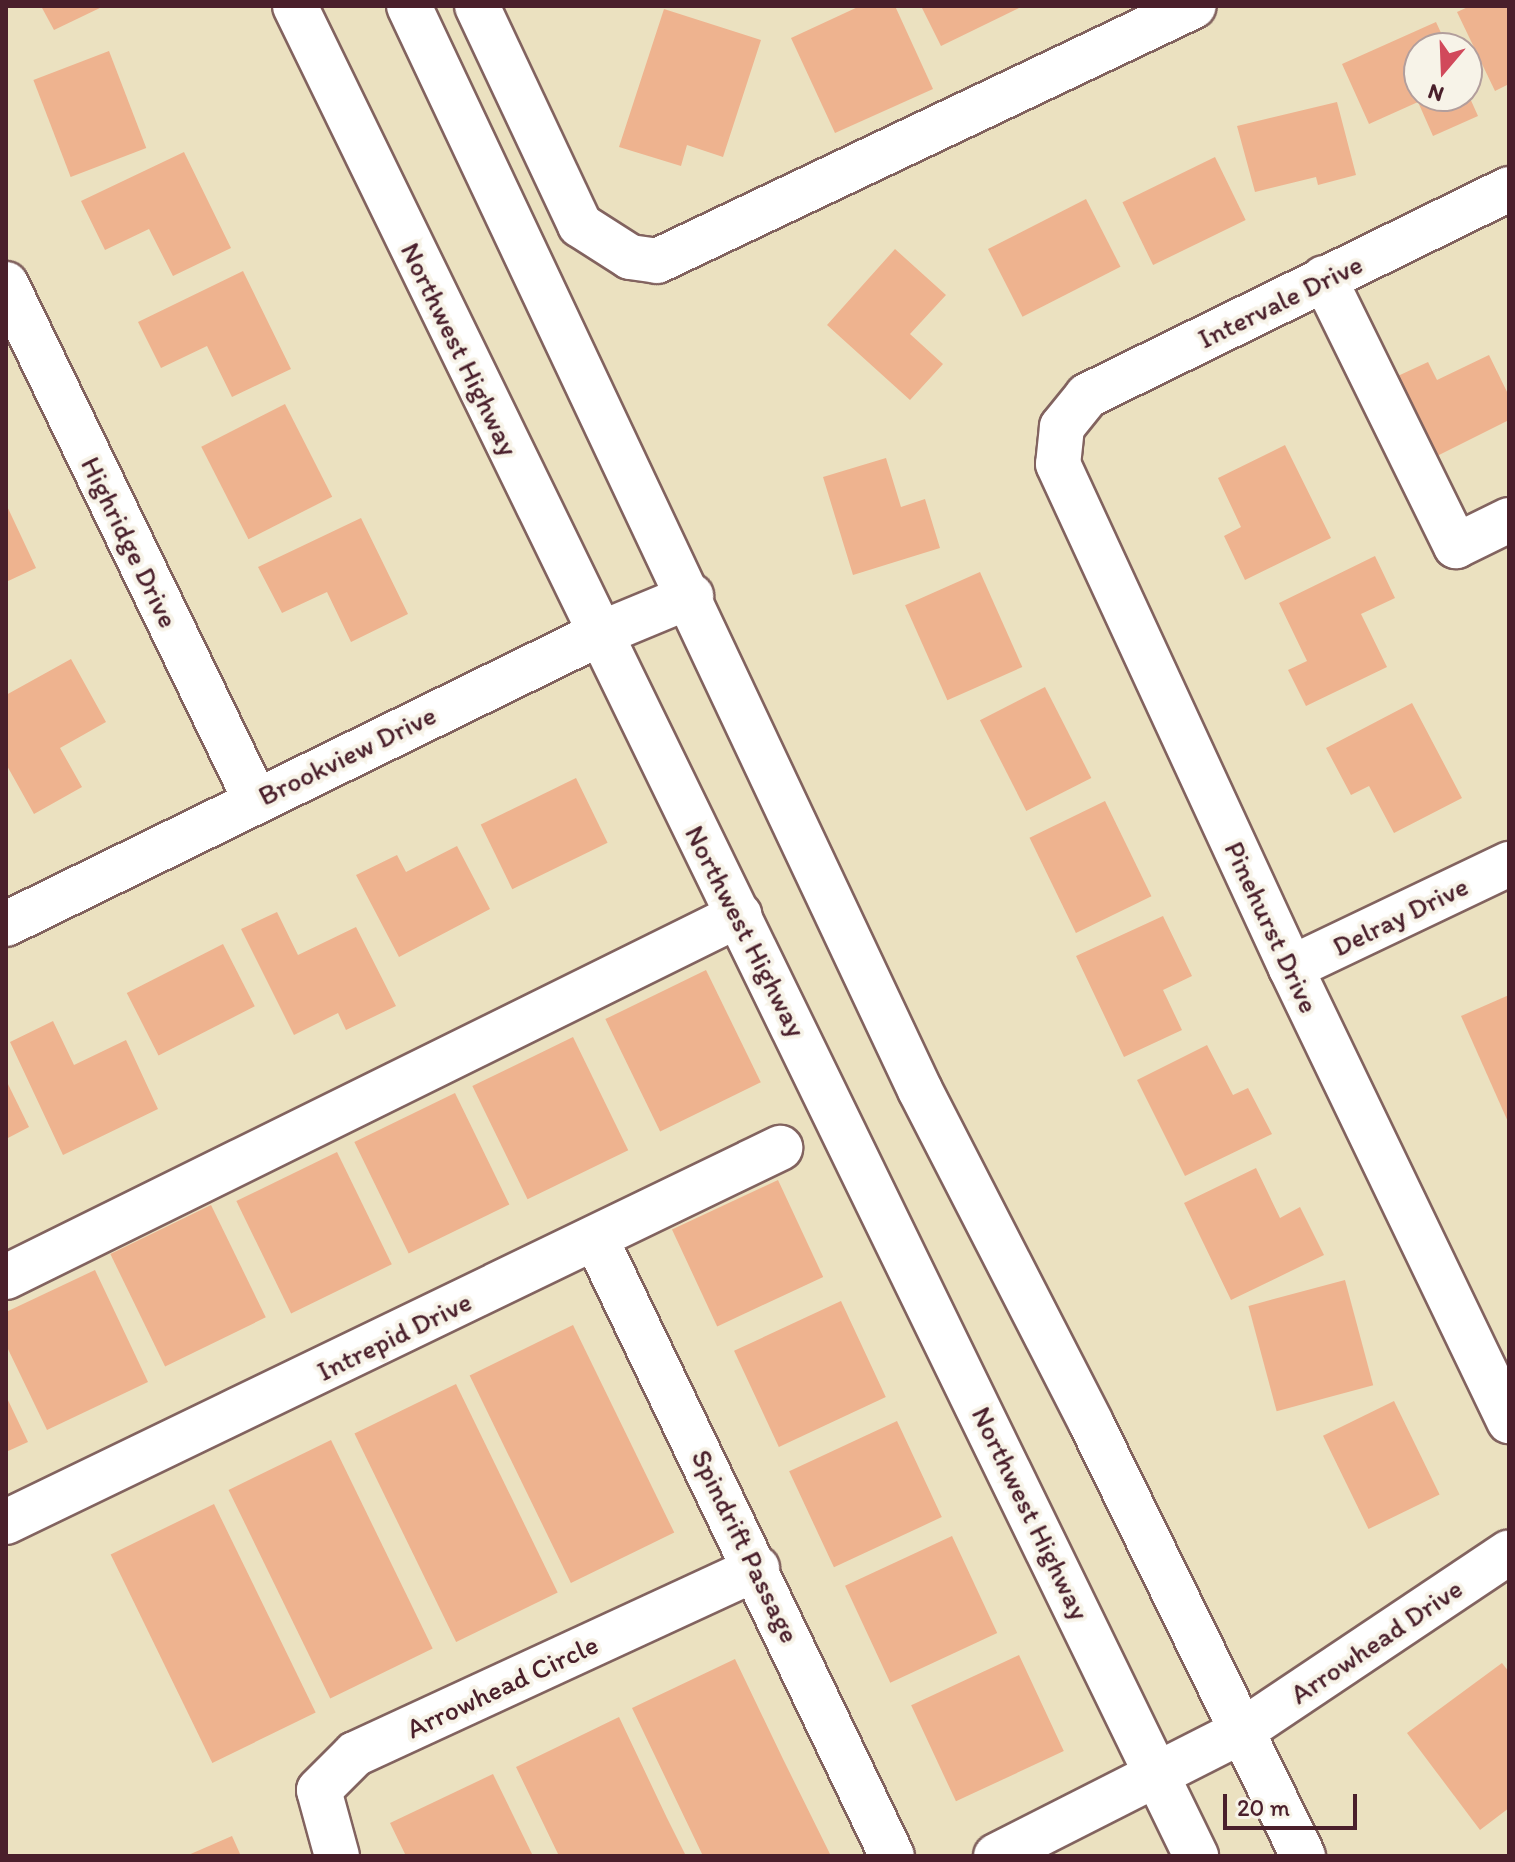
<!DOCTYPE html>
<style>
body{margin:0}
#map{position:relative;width:1515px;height:1862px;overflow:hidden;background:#ebe1c0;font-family:Itim,sans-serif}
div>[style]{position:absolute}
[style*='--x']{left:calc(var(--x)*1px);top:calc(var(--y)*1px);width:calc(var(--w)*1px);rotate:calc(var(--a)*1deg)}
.building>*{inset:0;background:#eeb38f;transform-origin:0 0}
.roads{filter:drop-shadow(2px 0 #82635f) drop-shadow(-2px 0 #82635f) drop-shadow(0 2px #82635f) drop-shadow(0 -2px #82635f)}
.minor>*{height:44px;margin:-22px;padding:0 22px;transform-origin:22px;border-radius:22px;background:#fff}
.major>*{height:44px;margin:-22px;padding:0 22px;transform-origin:22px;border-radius:22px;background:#fff}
span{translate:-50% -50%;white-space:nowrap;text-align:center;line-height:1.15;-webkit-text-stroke:8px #f7f3e8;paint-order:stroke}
.street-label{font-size:28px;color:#4a1f2b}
.frame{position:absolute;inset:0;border:8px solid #4a1f2b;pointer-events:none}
.north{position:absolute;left:1403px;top:32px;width:80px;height:80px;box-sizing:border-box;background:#f7f3e8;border:2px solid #b29e9c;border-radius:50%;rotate:199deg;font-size:22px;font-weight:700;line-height:32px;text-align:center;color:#4a1f2b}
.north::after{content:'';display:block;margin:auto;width:28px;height:36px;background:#d1495b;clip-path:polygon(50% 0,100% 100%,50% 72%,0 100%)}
.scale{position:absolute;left:1223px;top:1794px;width:134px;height:36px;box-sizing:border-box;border:4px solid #4a1f2b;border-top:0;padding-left:10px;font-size:24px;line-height:28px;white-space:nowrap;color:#4a1f2b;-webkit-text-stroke:6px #f7f3e8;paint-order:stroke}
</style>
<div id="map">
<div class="building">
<div style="clip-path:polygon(41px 6px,104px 6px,54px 30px)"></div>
<div style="clip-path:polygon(860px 6px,895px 6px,933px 89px,835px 133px,791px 38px)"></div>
<div style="clip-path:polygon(921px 6px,1023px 6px,941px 46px)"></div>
<div style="clip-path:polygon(1470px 6px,1509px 6px,1509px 84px,1495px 91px,1457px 12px)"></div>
<div style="clip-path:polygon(664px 9px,761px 40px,723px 157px,687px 145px,681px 166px,619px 147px)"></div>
<div style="clip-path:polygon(1436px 22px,1448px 48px,1419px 48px,1419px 96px,1469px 96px,1478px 116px,1433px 136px,1418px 102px,1369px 124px,1342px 64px)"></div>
<div style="left:109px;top:51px;width:104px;height:81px;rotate:69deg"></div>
<div style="clip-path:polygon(1337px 102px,1356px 175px,1318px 185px,1316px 177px,1255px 192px,1237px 126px)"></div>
<div style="clip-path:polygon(184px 152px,231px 248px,173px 276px,149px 229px,105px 250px,81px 201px)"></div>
<div style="left:1215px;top:157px;width:70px;height:103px;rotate:64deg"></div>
<div style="left:1086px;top:199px;width:76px;height:110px;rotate:63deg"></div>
<div style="clip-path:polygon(895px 249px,946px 295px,910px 334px,943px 364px,910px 400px,827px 325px)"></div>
<div style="clip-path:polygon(243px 271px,291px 369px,232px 397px,207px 346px,161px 368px,138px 322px)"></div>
<div style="clip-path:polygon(1489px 355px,1509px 396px,1509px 420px,1427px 461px,1387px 381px,1428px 362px,1437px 380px)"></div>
<div style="left:285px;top:404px;width:104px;height:94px;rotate:63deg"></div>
<div style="clip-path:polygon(1285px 445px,1331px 538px,1245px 580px,1224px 536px,1241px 527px,1218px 478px)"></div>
<div style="clip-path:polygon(886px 458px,901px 507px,925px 499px,940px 548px,853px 575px,823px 477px)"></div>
<div style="clip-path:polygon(6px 504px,36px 568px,6px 582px)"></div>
<div style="clip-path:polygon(361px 518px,408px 614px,351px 642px,327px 592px,282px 613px,258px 567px)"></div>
<div style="clip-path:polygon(1375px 556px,1395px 598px,1361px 614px,1387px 667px,1306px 706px,1288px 670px,1307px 661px,1279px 603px)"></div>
<div style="left:980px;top:572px;width:104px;height:82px;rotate:66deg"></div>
<div style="clip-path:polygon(71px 659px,106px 722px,60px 748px,82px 787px,34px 814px,6px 764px,6px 695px)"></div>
<div style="left:1045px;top:687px;width:102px;height:73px;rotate:63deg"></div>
<div style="clip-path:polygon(1412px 703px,1462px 798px,1394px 833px,1369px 786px,1351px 795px,1326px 748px)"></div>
<div style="left:576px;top:778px;width:72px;height:106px;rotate:64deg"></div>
<div style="left:1105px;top:801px;width:106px;height:84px;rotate:64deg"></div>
<div style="clip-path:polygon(457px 846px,490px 909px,399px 957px,356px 875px,397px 855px,406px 872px)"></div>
<div style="clip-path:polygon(277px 912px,298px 955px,356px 927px,396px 1006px,346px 1030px,338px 1013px,294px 1035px,241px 929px)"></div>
<div style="clip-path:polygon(1163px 916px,1192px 976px,1163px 990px,1182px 1030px,1124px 1057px,1076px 956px)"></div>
<div style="left:223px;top:944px;width:70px;height:108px;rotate:63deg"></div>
<div style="left:706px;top:970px;width:125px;height:112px;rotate:64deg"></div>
<div style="clip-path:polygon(1509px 995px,1509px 1124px,1461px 1016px)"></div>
<div style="clip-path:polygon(53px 1021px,74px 1065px,126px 1040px,158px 1109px,63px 1155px,10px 1042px)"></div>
<div style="left:573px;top:1037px;width:126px;height:112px;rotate:64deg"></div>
<div style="clip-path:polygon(1207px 1045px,1233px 1095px,1248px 1088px,1272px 1134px,1185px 1176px,1137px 1080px)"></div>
<div style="clip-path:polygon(6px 1080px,29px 1127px,6px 1139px)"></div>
<div style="left:455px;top:1093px;width:124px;height:112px;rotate:64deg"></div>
<div style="left:337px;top:1152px;width:125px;height:112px;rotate:64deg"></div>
<div style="clip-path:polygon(1256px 1168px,1280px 1218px,1300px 1207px,1324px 1255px,1231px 1300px,1184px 1203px)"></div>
<div style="left:778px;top:1180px;width:107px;height:117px;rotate:65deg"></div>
<div style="left:211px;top:1205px;width:125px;height:112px;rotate:64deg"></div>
<div style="clip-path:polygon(95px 1270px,148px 1382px,47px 1430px,6px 1345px,6px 1312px)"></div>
<div style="left:1345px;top:1280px;width:109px;height:100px;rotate:75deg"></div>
<div style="left:841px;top:1301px;width:106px;height:118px;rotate:65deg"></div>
<div style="left:573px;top:1325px;width:231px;height:115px;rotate:64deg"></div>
<div style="left:456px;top:1384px;width:232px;height:113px;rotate:64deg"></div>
<div style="clip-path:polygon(6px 1396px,28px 1442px,6px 1452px)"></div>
<div style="left:1394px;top:1401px;width:104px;height:79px;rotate:64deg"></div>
<div style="left:897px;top:1421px;width:106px;height:119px;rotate:65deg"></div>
<div style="left:331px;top:1440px;width:232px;height:114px;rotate:64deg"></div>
<div style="left:214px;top:1504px;width:232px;height:115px;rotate:64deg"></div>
<div style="left:952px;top:1536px;width:107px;height:118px;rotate:65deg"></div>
<div style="left:1019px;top:1655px;width:106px;height:119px;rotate:65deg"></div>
<div style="clip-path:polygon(735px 1659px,783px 1759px,831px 1856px,703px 1856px,632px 1708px)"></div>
<div style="clip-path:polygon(1502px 1663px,1509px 1672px,1509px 1808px,1480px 1830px,1407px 1733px)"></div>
<div style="clip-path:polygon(619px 1717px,667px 1818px,686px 1856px,559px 1856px,516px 1767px)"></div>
<div style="clip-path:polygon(493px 1774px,533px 1856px,406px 1856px,390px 1823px)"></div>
<div style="clip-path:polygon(232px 1836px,241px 1856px,186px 1856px)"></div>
</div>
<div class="roads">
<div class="minor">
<div style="--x:477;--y:6;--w:242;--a:64.8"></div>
<div style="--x:580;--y:225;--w:59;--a:32.6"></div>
<div style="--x:630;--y:257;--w:27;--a:8"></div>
<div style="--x:657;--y:261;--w:594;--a:-25.4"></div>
<div style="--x:1509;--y:189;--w:470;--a:153.9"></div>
<div style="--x:1087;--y:396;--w:40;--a:129"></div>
<div style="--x:1062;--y:427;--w:37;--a:96"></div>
<div style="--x:1058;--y:464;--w:555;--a:65.19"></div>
<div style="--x:1291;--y:968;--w:503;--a:64.3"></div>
<div style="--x:1324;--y:278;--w:299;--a:63.8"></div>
<div style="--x:1456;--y:546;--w:59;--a:-26.1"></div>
<div style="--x:6;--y:284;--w:572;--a:64.2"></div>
<div style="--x:6;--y:924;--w:658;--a:-26.06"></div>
<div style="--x:597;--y:635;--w:102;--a:-22.5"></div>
<div style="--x:1291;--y:968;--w:242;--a:-25.5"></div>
<div style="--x:596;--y:1239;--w:684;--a:64.37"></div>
<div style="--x:6;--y:1277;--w:818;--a:-26.28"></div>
<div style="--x:6;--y:1522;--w:860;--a:-25.79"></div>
<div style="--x:337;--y:1856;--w:68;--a:-105.3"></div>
<div style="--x:319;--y:1790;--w:51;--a:-45"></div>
<div style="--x:355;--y:1754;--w:443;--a:-24.8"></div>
<div style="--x:996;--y:1856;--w:276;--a:-26.9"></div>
<div style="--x:1242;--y:1731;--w:321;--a:-33.8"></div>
</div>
<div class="major">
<div style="--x:295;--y:6;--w:2058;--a:64.03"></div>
<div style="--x:409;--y:6;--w:1198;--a:64.76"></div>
<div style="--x:920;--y:1090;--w:374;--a:62.8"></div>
<div style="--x:1091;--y:1423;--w:482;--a:63.9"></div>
</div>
</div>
<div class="street-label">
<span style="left:1280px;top:301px;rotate:-26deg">Intervale Drive</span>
<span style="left:460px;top:349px;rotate:64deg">Northwest Highway</span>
<span style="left:130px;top:542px;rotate:64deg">Highridge Drive</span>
<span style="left:347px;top:755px;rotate:-26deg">Brookview Drive</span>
<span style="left:1400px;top:916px;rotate:-26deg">Delray Drive</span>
<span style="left:1272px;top:927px;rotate:65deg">Pinehurst Drive</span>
<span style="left:746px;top:931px;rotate:63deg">Northwest Highway</span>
<span style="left:394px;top:1336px;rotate:-26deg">Intrepid Drive</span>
<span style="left:1031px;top:1513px;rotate:64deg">Northwest Highway</span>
<span style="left:746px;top:1546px;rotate:64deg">Spindrift Passage</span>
<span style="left:1376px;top:1641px;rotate:-34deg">Arrowhead Drive</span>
<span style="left:502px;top:1686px;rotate:-25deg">Arrowhead Circle</span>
</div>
<div class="frame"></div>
<div class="north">N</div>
<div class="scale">20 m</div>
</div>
